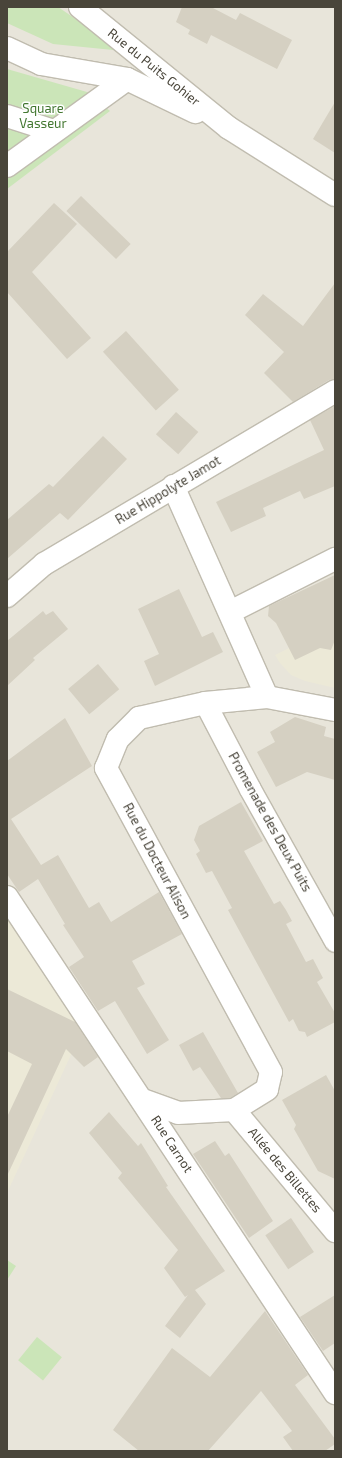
<!DOCTYPE html>
<meta charset="utf-8">
<style>
body{margin:0}
#map{position:relative;width:342px;height:1458px;overflow:hidden;background:#f5f3ec;font-family:"Exo 2",sans-serif}
div>[style]{position:absolute}
[style*='--x']{left:calc(var(--x)*1px);top:calc(var(--y)*1px);width:calc(var(--w)*1px);rotate:calc(var(--a)*1deg)}
.residential>*{inset:0;background:#e8e5da;transform-origin:0 0}
.education>*{inset:0;background:#ece9d7}
.green>*{inset:0;background:#cbe5b8;transform-origin:0 0}
.building>*{inset:0;background:#d5d0c2;transform-origin:0 0}
.roads{filter:drop-shadow(1px 0 #c0bcaf) drop-shadow(-1px 0 #c0bcaf) drop-shadow(0 1px #c0bcaf) drop-shadow(0 -1px #c0bcaf)}
.pedestrian>*{height:21px;margin:-10.5px;padding:0 10.5px;transform-origin:10.5px;border-radius:10.5px;background:#fff}
.minor>*{height:22px;margin:-11px;padding:0 11px;transform-origin:11px;border-radius:11px;background:#fff}
span{translate:-50% -50%;white-space:nowrap;text-align:center;line-height:1.15;-webkit-text-stroke:3px #fff;paint-order:stroke}
.street-label{font-size:13px;color:#49453a}
.park-label{font-size:13px;color:#427730}
.frame{position:absolute;inset:0;border:8px solid #49453a;pointer-events:none}
</style>
<div id="map">
<div class="residential">
<div style="left:7px;top:7px;width:328px;height:1444px"></div>
</div>
<div class="education">
<div style="clip-path:polygon(335px 576px,335px 688px,305px 681px,291px 675px,280px 663px,275px 655px,289px 648px,269px 609px)"></div>
<div style="clip-path:polygon(7px 917px,82px 1031px,7px 1193px)"></div>
</div>
<div class="green">
<div style="clip-path:polygon(7px 7px,58px 7px,123px 51px,53px 44px,7px 23px)"></div>
<div style="clip-path:polygon(7px 69px,87px 92px,110px 111px,7px 189px)"></div>
<div style="clip-path:polygon(7px 1260px,16px 1266px,7px 1280px)"></div>
<div style="left:37px;top:1337px;width:32px;height:30px;rotate:39deg"></div>
</div>
<div class="building">
<div style="clip-path:polygon(182px 7px,211px 7px,236px 20px,240px 13px,292px 40px,277px 69px,211px 35px,207px 44px,188px 34px,190px 30px,176px 22px)"></div>
<div style="clip-path:polygon(335px 102px,335px 153px,313px 139px)"></div>
<div style="left:81px;top:196px;width:69px;height:21px;rotate:44deg"></div>
<div style="clip-path:polygon(54px 203px,77px 224px,32px 272px,91px 338px,67px 359px,7px 292px,7px 252px)"></div>
<div style="clip-path:polygon(335px 283px,335px 379px,329px 380px,293px 402px,264px 373px,284px 352px,245px 315px,263px 294px,303px 326px)"></div>
<div style="left:126px;top:331px;width:79px;height:31px;rotate:48deg"></div>
<div style="clip-path:polygon(335px 406px,335px 486px,304px 499px,300px 491px,263px 508px,266px 516px,231px 532px,216px 502px,324px 450px,310px 420px)"></div>
<div style="left:176px;top:412px;width:30px;height:30px;rotate:42deg"></div>
<div style="clip-path:polygon(103px 436px,127px 459px,68px 520px,60px 513px,7px 559px,7px 520px,49px 484px,53px 487px)"></div>
<div style="clip-path:polygon(335px 575px,335px 640px,331px 650px,320px 648px,295px 660px,276px 623px,268px 616px,269px 606px)"></div>
<div style="clip-path:polygon(179px 589px,202px 637px,213px 632px,223px 652px,155px 686px,144px 661px,159px 654px,138px 609px)"></div>
<div style="clip-path:polygon(43px 611px,46px 615px,53px 611px,68px 629px,33px 658px,35px 660px,7px 686px,7px 641px)"></div>
<div style="left:98px;top:664px;width:33px;height:39px;rotate:50deg"></div>
<div style="clip-path:polygon(295px 717px,326px 727px,324px 736px,335px 739px,335px 780px,307px 772px,276px 787px,257px 752px,275px 742px,270px 732px)"></div>
<div style="clip-path:polygon(65px 718px,92px 766px,11px 819px,41px 865px,58px 855px,89px 908px,99px 902px,111px 922px,159px 892px,182px 934px,132px 961px,145px 984px,137px 988px,169px 1040px,147px 1054px,115px 1001px,98px 1011px,69px 967px,84px 957px,63px 925px,65px 924px,38px 879px,19px 892px,7px 874px,7px 761px)"></div>
<div style="clip-path:polygon(241px 802px,263px 841px,244px 851px,274px 904px,280px 901px,286px 910px,292px 921px,286px 924px,306px 962px,313px 959px,323px 978px,317px 982px,335px 1013px,335px 1022px,307px 1037px,305px 1032px,299px 1031px,293px 1019px,289px 1022px,228px 910px,232px 908px,212px 871px,206px 873px,196px 854px,200px 851px,194px 840px,199px 826px)"></div>
<div style="clip-path:polygon(7px 989px,75px 1022px,98px 1057px,84px 1067px,66px 1049px,7px 1176px,7px 1117px,32px 1064px,7px 1051px)"></div>
<div style="clip-path:polygon(203px 1032px,238px 1093px,230px 1098px,221px 1098px,200px 1067px,193px 1071px,179px 1045px)"></div>
<div style="clip-path:polygon(326px 1075px,335px 1091px,335px 1179px,318px 1171px,294px 1129px,296px 1125px,282px 1100px)"></div>
<div style="clip-path:polygon(109px 1112px,138px 1146px,141px 1143px,168px 1186px,166px 1187px,225px 1271px,195px 1290px,206px 1304px,180px 1338px,165px 1326px,188px 1295px,185px 1297px,164px 1268px,178px 1250px,118px 1178px,122px 1173px,89px 1133px)"></div>
<div style="clip-path:polygon(215px 1141px,225px 1156px,229px 1153px,273px 1221px,249px 1238px,193px 1154px)"></div>
<div style="left:291px;top:1218px;width:41px;height:31px;rotate:56deg"></div>
<div style="clip-path:polygon(335px 1295px,335px 1343px,323px 1351px,300px 1317px)"></div>
<div style="clip-path:polygon(265px 1311px,308px 1375px,295px 1385px,335px 1439px,335px 1444px,325px 1451px,293px 1451px,283px 1437px,292px 1431px,261px 1391px,208px 1451px,139px 1451px,113px 1430px,172px 1348px,210px 1377px)"></div>
</div>
<div class="roads">
<div class="pedestrian">
<div style="--x:205;--y:703;--w:97;--a:62.4"></div>
<div style="--x:250;--y:789;--w:174;--a:60.8"></div>
</div>
<div class="minor">
<div style="--x:80;--y:7;--w:192;--a:39.1"></div>
<div style="--x:229;--y:128;--w:125;--a:32.3"></div>
<div style="--x:7;--y:48;--w:38;--a:25"></div>
<div style="--x:41;--y:64;--w:87;--a:9.9"></div>
<div style="--x:127;--y:79;--w:76;--a:25.9"></div>
<div style="--x:7;--y:116;--w:49;--a:17.7"></div>
<div style="--x:7;--y:166;--w:148;--a:-35.9"></div>
<div style="--x:173;--y:486;--w:231;--a:66"></div>
<div style="--x:7;--y:596;--w:49;--a:-40.9"></div>
<div style="--x:44;--y:564;--w:339;--a:-30.7"></div>
<div style="--x:230;--y:612;--w:118;--a:-26.8"></div>
<div style="--x:7;--y:897;--w:595;--a:56.52"></div>
<div style="--x:143;--y:1100;--w:37;--a:20"></div>
<div style="--x:178;--y:1113;--w:56;--a:-3.1"></div>
<div style="--x:234;--y:1110;--w:39;--a:-32"></div>
<div style="--x:267;--y:1089;--w:17;--a:-77"></div>
<div style="--x:271;--y:1072;--w:346;--a:-118.5"></div>
<div style="--x:106;--y:768;--w:31;--a:-68"></div>
<div style="--x:118;--y:739;--w:30;--a:-45"></div>
<div style="--x:139;--y:718;--w:68;--a:-12.8"></div>
<div style="--x:205;--y:703;--w:62;--a:-5.5"></div>
<div style="--x:267;--y:697;--w:69;--a:10.8"></div>
<div style="--x:234;--y:1110;--w:158;--a:50.1"></div>
</div>
</div>
<div class="street-label">
<span style="left:154px;top:67px;rotate:39deg">Rue du Puits Gohier</span>
<span style="left:168px;top:490px;rotate:-31deg">Rue Hippolyte Jamot</span>
<span style="left:270px;top:822px;rotate:61deg">Promenade des Deux Puits</span>
<span style="left:157px;top:861px;rotate:62deg">Rue du Docteur Alison</span>
<span style="left:172px;top:1144px;rotate:57deg">Rue Carnot</span>
<span style="left:285px;top:1170px;rotate:50deg">Allée des Billettes</span>
</div>
<div class="park-label">
<span style="left:43px;top:116px">Square<br>Vasseur</span>
</div>
<div class="frame"></div>
</div>
